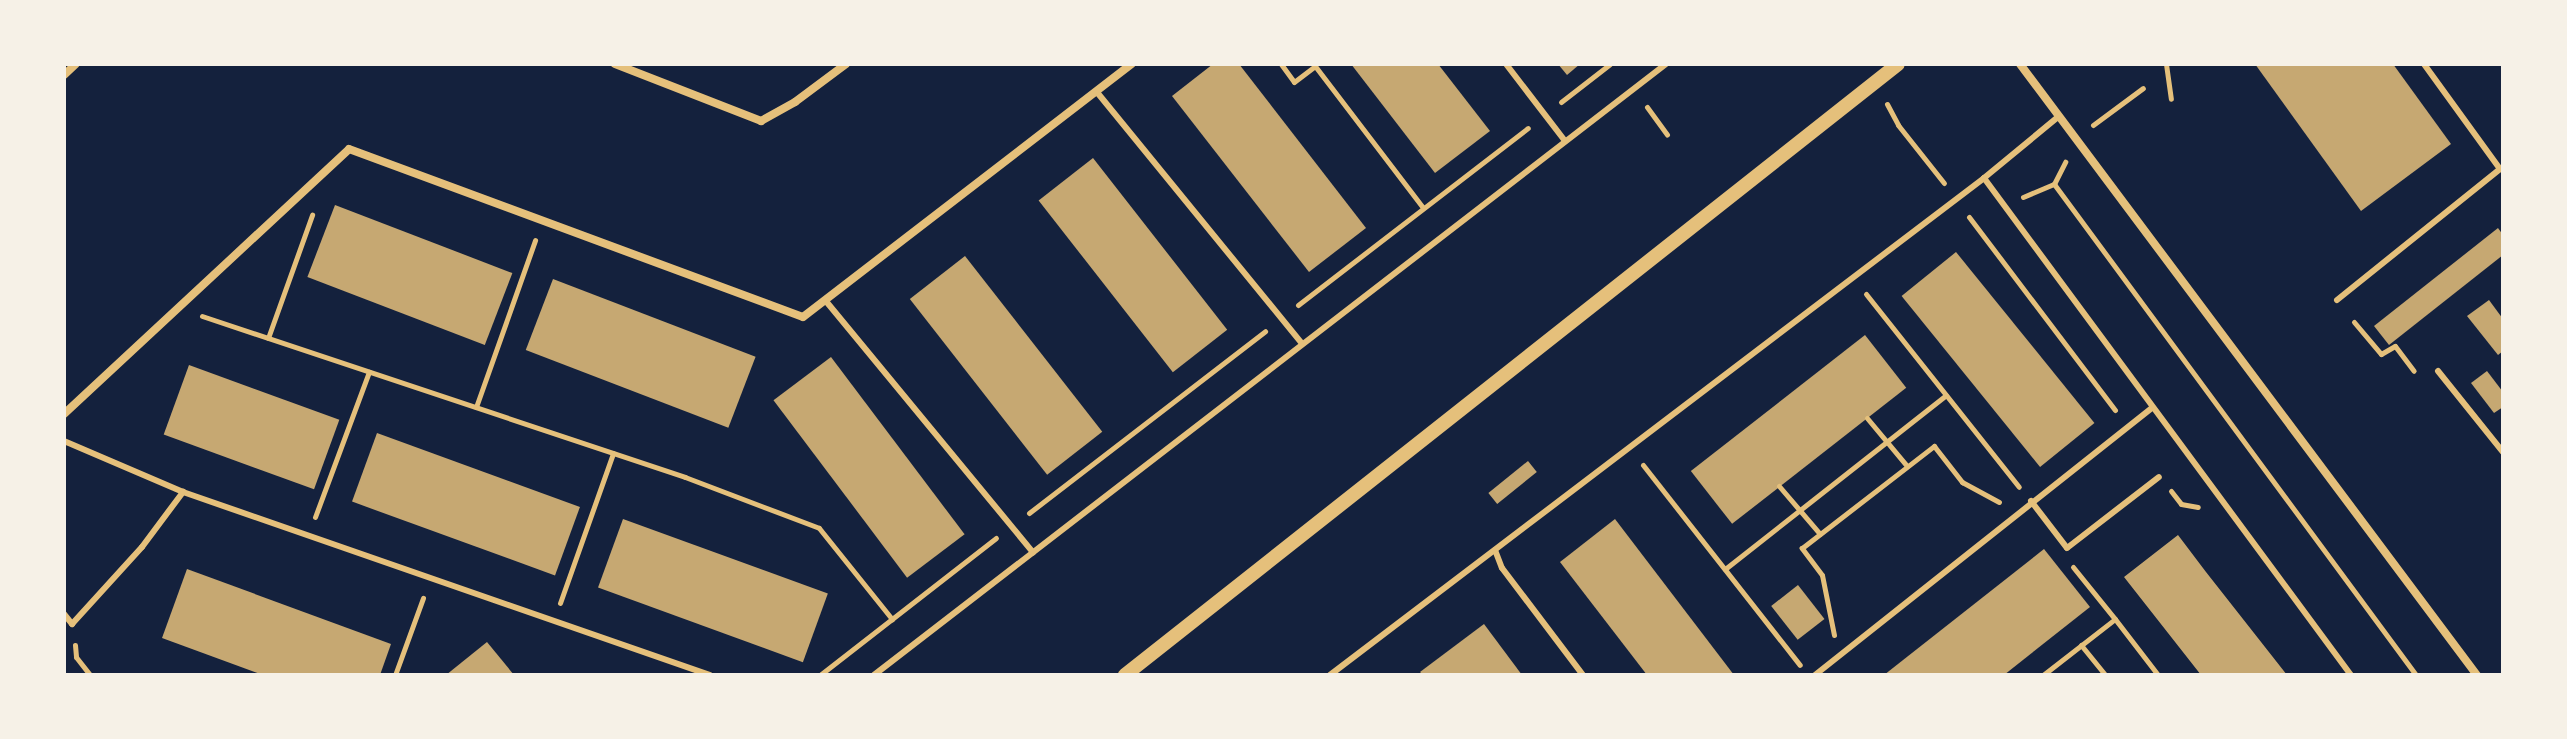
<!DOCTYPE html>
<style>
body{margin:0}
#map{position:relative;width:2567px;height:739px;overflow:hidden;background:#14213d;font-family:"PT Sans",sans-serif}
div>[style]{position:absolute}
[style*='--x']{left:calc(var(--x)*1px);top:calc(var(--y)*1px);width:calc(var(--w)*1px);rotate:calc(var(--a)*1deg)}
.building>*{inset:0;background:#c6a872;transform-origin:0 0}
.path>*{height:5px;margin:-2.5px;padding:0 2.5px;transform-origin:2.5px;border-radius:2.5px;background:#e5c07b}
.service>*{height:6px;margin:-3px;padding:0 3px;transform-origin:3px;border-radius:3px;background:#e5c07b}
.minor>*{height:8px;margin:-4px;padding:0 4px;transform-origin:4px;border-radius:4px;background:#e5c07b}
.tertiary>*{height:14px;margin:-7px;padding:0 7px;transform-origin:7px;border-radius:7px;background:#e5c07b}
span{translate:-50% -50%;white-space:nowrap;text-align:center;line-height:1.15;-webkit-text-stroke:6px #f6f1e7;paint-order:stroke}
.frame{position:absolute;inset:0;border:66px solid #f6f1e7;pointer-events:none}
</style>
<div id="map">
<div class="building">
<div style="clip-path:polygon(1213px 64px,1239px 64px,1366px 228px,1309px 272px,1172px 96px)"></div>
<div style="clip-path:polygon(1351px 64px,1438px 64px,1490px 131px,1435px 173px)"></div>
<div style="clip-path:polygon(1558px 64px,1580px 64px,1567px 75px)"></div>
<div style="clip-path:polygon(2255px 64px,2393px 64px,2451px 144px,2361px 211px)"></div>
<div style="left:1093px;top:158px;width:218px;height:69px;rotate:52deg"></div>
<div style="left:335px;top:205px;width:190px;height:77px;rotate:21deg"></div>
<div style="clip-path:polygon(2498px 228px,2503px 235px,2503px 255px,2389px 345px,2374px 326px)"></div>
<div style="left:1956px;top:252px;width:220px;height:70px;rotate:51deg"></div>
<div style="left:965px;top:256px;width:223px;height:70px;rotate:52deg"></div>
<div style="left:553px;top:279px;width:217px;height:76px;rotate:21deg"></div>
<div style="clip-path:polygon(2489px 300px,2503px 319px,2503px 351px,2498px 355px,2467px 316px)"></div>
<div style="left:1865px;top:335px;width:67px;height:221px;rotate:52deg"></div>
<div style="left:831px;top:357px;width:222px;height:72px;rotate:53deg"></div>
<div style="left:189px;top:365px;width:160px;height:74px;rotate:20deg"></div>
<div style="clip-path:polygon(2487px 371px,2503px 392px,2503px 407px,2494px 413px,2471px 383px)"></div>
<div style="left:377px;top:433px;width:216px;height:73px;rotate:20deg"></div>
<div style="left:1528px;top:461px;width:14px;height:51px;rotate:51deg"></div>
<div style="left:623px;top:519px;width:218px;height:73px;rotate:20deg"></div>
<div style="clip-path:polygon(1615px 519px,1734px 675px,1647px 675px,1560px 562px)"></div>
<div style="clip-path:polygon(2178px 535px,2206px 572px,2287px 675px,2201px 675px,2124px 577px)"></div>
<div style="clip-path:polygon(2044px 549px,2090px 607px,2004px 675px,1884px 675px)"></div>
<div style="clip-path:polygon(187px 569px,391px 644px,380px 675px,263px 675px,162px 638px)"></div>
<div style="left:1798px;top:585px;width:43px;height:34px;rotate:52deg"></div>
<div style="clip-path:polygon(1484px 624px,1522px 675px,1423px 675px,1420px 672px)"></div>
<div style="clip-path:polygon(487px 642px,514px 675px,446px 675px)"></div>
</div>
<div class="path">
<div style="--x:1281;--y:64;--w:22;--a:54"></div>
<div style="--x:1294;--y:82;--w:26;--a:-37"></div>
<div style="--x:1315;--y:66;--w:178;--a:52.7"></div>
<div style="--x:2166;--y:64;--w:35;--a:82"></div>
<div style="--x:1561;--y:102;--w:62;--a:-37.8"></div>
<div style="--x:1887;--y:104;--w:24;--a:62"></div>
<div style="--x:1898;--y:125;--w:74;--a:51.6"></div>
<div style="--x:1647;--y:107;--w:34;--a:54"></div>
<div style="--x:2093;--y:125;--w:62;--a:-36.5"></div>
<div style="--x:2054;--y:184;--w:610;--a:53.6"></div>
<div style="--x:2023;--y:197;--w:34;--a:-23"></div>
<div style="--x:2054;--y:184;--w:25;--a:-63"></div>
<div style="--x:1969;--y:217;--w:242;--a:52.9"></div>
<div style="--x:1866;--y:294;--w:246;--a:51.6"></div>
<div style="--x:1298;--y:305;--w:290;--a:-37.6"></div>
<div style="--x:202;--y:316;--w:509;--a:18.43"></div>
<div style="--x:685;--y:477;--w:143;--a:20.8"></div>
<div style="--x:819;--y:528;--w:117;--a:51.3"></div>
<div style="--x:2354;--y:322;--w:42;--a:49.8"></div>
<div style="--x:2381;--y:354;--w:16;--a:-30"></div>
<div style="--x:2395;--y:346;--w:31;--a:53"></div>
<div style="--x:268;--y:338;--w:131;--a:-70.3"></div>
<div style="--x:476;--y:407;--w:177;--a:-70.5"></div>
<div style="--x:1867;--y:418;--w:62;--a:50.2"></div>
<div style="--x:1643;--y:465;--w:254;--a:51.9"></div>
<div style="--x:1779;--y:486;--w:63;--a:49.5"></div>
<div style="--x:2171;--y:491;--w:16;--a:52"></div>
<div style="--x:2181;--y:504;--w:17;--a:10"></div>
<div style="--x:1029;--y:513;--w:298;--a:-37.6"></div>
<div style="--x:315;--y:517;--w:155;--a:-69.6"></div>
<div style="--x:2073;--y:567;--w:67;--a:51.1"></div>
<div style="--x:1725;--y:569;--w:281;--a:-38.2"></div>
<div style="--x:560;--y:603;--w:159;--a:-70.5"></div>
<div style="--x:1834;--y:635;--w:61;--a:-101.3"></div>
<div style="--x:1822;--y:575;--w:34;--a:-127"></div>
<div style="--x:1802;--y:548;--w:167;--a:-37.7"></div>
<div style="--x:1934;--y:446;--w:46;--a:52.1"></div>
<div style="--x:1962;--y:482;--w:42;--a:28.4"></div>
<div style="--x:75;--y:645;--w:12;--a:85"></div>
<div style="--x:76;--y:657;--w:23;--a:52"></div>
<div style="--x:2081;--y:645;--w:38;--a:51"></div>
<div style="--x:395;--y:675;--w:82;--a:-70"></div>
<div style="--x:820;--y:675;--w:223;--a:-37.9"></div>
<div style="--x:2043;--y:675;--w:91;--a:-37.9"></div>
<div style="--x:2115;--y:619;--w:71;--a:52.5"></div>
</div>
<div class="service">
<div style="--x:1506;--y:64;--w:97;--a:52.5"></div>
<div style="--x:1096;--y:91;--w:326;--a:50.8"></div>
<div style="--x:1984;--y:178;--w:618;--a:53.56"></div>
<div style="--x:825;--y:300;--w:327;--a:50.5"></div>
<div style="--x:2337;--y:300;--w:209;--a:-38.8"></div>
<div style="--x:2500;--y:169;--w:130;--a:-125.9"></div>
<div style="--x:2438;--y:371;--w:104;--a:51.3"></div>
<div style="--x:64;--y:441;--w:129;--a:23.2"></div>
<div style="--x:183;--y:492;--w:558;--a:19.15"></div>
<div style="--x:2031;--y:501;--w:59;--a:52.5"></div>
<div style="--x:2067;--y:548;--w:116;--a:-37.7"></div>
<div style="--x:1495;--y:550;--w:19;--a:69"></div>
<div style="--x:1502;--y:568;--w:134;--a:52.9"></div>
<div style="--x:64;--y:614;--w:13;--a:51"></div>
<div style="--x:72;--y:624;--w:104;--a:-47.7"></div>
<div style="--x:142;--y:547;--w:69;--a:-53.3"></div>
<div style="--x:874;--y:675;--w:1000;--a:-37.65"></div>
<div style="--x:1330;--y:675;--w:821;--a:-37.23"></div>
<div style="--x:1984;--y:178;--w:96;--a:-39.5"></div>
<div style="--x:1815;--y:675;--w:430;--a:-38.4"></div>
</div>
<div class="minor">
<div style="--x:615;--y:64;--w:157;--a:21.3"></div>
<div style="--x:761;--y:121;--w:39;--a:-29"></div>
<div style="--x:795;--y:102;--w:64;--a:-36.7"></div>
<div style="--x:2020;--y:64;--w:763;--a:53.21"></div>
<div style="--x:64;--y:75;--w:16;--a:-43"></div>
<div style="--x:64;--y:414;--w:389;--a:-42.9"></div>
<div style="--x:349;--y:149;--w:484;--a:20.3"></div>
<div style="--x:803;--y:317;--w:415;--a:-37.6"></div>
</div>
<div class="tertiary">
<div style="--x:1125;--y:675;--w:985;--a:-38.32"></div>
</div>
<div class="frame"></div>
</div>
